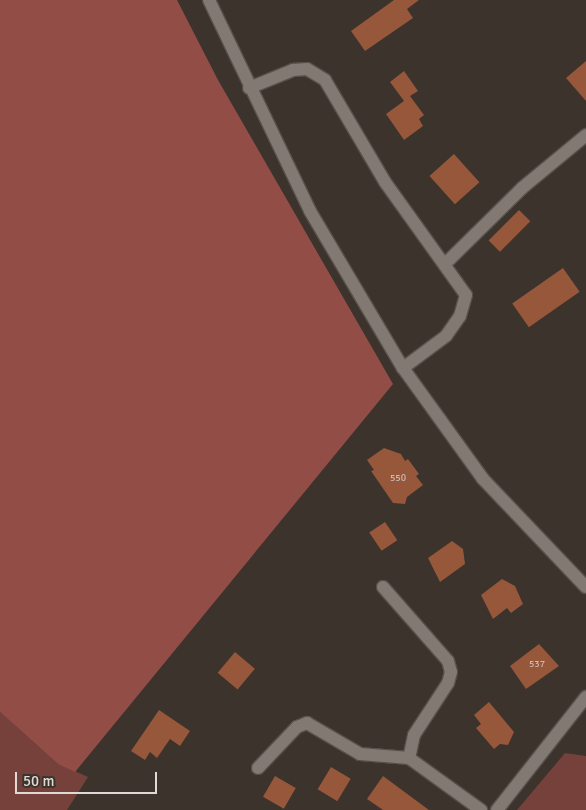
<!DOCTYPE html>
<style>
body{margin:0}
#map{position:relative;width:586px;height:810px;overflow:hidden;background:#3b332c;font-family:Signika,sans-serif}
div>[style]{position:absolute}
[style*='--x']{left:calc(var(--x)*1px);top:calc(var(--y)*1px);width:calc(var(--w)*1px);rotate:calc(var(--a)*1deg)}
.green>*{inset:0;background:#76413b}
.forest>*{inset:0;background:#924d47}
.building>*{inset:0;background:#96573a;transform-origin:0 0}
.roads{filter:drop-shadow(1px 0 #57504b) drop-shadow(-1px 0 #57504b) drop-shadow(0 1px #57504b) drop-shadow(0 -1px #57504b)}
.minor>*{height:12px;margin:-6px;padding:0 6px;transform-origin:6px;border-radius:6px;background:#827972}
span{translate:-50% -50%;white-space:nowrap;text-align:center;line-height:1.15;-webkit-text-stroke:5px #3b332c;paint-order:stroke}
.number-label{font-size:10px;color:#cdb9af}
.number-label span{-webkit-text-stroke-width:0}
.scale{position:absolute;left:15px;top:772px;width:142px;height:22px;box-sizing:border-box;border:2px solid #dfdad6;border-top:0;padding-left:6px;font-size:15px;line-height:18px;white-space:nowrap;color:#dfdad6;-webkit-text-stroke:4px #3b332c;paint-order:stroke}
</style>
<div id="map">
<div class="green">
<div style="clip-path:polygon(0 712px,57px 763px,88px 777px,67px 810px,0 810px)"></div>
<div style="clip-path:polygon(565px 753px,586px 756px,586px 810px,517px 810px)"></div>
</div>
<div class="forest">
<div style="clip-path:polygon(0 0,177px 0,218px 80px,393px 384px,75px 772px,58px 764px,0 712px)"></div>
</div>
<div class="building">
<div style="clip-path:polygon(394px 0,419px 0,407px 9px,413px 18px,365px 51px,351px 31px)"></div>
<div style="clip-path:polygon(586px 61px,586px 101px,566px 78px)"></div>
<div style="clip-path:polygon(404px 71px,418px 91px,410px 96px,424px 115px,419px 119px,423px 126px,404px 140px,386px 114px,404px 101px,390px 82px)"></div>
<div style="left:454px;top:154px;width:38px;height:33px;rotate:48deg"></div>
<div style="left:519px;top:210px;width:16px;height:43px;rotate:45deg"></div>
<div style="left:563px;top:268px;width:29px;height:62px;rotate:55deg"></div>
<div style="clip-path:polygon(384px 448px,401px 454px,405px 461px,408px 459px,419px 474px,416px 476px,423px 485px,407px 497px,405px 504px,393px 503px,371px 471px,374px 470px,367px 460px)"></div>
<div style="left:385px;top:522px;width:22px;height:19px;rotate:56deg"></div>
<div style="clip-path:polygon(452px 541px,463px 549px,465px 564px,440px 582px,428px 558px)"></div>
<div style="clip-path:polygon(502px 579px,515px 586px,523px 604px,511px 613px,507px 608px,493px 619px,481px 595px)"></div>
<div style="clip-path:polygon(539px 644px,559px 666px,526px 689px,510px 666px)"></div>
<div style="left:235px;top:652px;width:26px;height:27px;rotate:40deg"></div>
<div style="clip-path:polygon(489px 702px,514px 732px,508px 745px,500px 744px,494px 749px,476px 728px,481px 724px,474px 715px)"></div>
<div style="clip-path:polygon(159px 710px,190px 731px,180px 746px,170px 739px,157px 758px,150px 752px,145px 760px,131px 751px)"></div>
<div style="left:331px;top:767px;width:23px;height:26px;rotate:31deg"></div>
<div style="left:275px;top:776px;width:24px;height:24px;rotate:30deg"></div>
<div style="clip-path:polygon(383px 776px,429px 810px,383px 810px,367px 799px)"></div>
</div>
<div class="roads">
<div class="minor">
<div style="--x:209;--y:0;--w:234;--a:64.4"></div>
<div style="--x:310;--y:211;--w:182;--a:59.4"></div>
<div style="--x:403;--y:368;--w:137;--a:54.2"></div>
<div style="--x:483;--y:479;--w:149;--a:46.4"></div>
<div style="--x:249;--y:88;--w:48;--a:-22.2"></div>
<div style="--x:293;--y:70;--w:14;--a:-4"></div>
<div style="--x:307;--y:69;--w:21;--a:31"></div>
<div style="--x:325;--y:80;--w:118;--a:59.5"></div>
<div style="--x:385;--y:182;--w:139;--a:54.4"></div>
<div style="--x:466;--y:295;--w:22;--a:106"></div>
<div style="--x:460;--y:316;--w:24;--a:125"></div>
<div style="--x:446;--y:336;--w:54;--a:143.3"></div>
<div style="--x:445;--y:264;--w:108;--a:-44.6"></div>
<div style="--x:522;--y:188;--w:83;--a:-39.6"></div>
<div style="--x:383;--y:587;--w:98;--a:48.7"></div>
<div style="--x:448;--y:661;--w:11;--a:75"></div>
<div style="--x:451;--y:672;--w:11;--a:105"></div>
<div style="--x:448;--y:683;--w:62;--a:123.2"></div>
<div style="--x:414;--y:735;--w:24;--a:102"></div>
<div style="--x:409;--y:758;--w:89;--a:35.8"></div>
<div style="--x:258;--y:768;--w:57;--a:-46.4"></div>
<div style="--x:297;--y:727;--w:11;--a:-22"></div>
<div style="--x:307;--y:723;--w:61;--a:30.3"></div>
<div style="--x:360;--y:754;--w:49;--a:4.7"></div>
<div style="--x:497;--y:810;--w:144;--a:-51.8"></div>
</div>
</div>
<div class="number-label">
<span style="left:398px;top:479px">550</span>
<span style="left:537px;top:665px">537</span>
</div>
<div class="scale">50 m</div>
</div>
